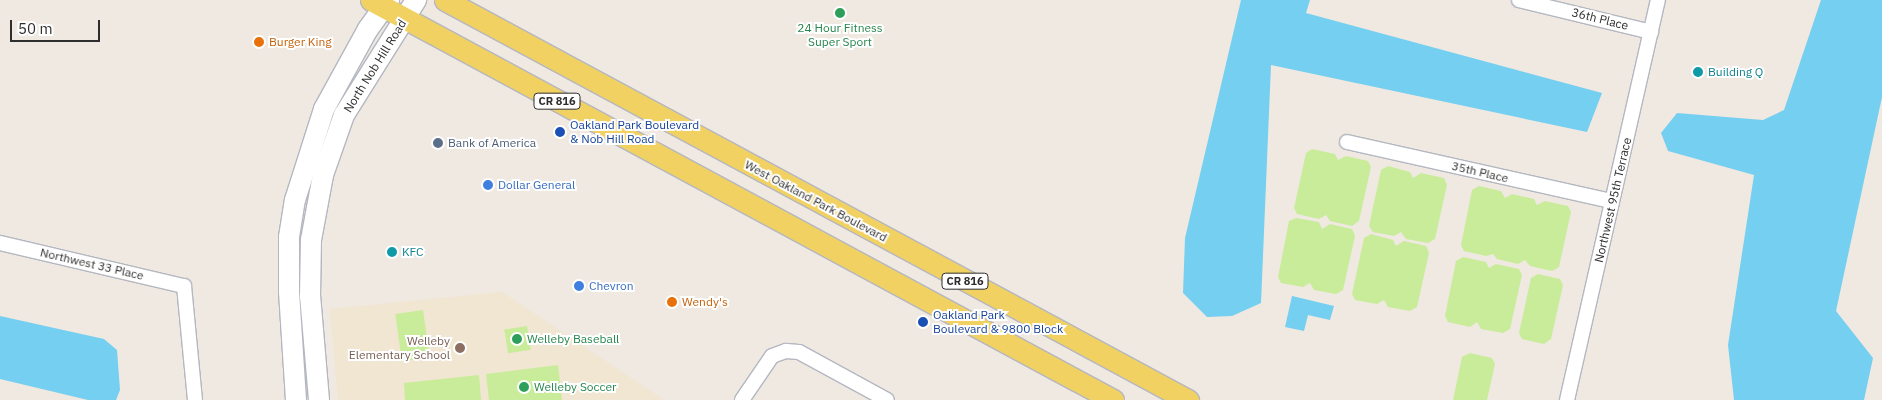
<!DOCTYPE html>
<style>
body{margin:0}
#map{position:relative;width:1882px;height:400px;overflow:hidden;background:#efe9e1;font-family:"IBM Plex Sans",sans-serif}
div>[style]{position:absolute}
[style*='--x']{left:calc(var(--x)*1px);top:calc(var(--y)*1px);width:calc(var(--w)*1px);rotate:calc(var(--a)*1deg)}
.education>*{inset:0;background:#f0e6d1}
.pitch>*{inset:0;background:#c9ec9a;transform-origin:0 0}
.water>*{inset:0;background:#75cff0}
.roads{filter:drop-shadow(1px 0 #b4b7c1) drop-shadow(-1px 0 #b4b7c1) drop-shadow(0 1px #b4b7c1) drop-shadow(0 -1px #b4b7c1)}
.street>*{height:14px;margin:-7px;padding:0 7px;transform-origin:7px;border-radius:7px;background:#fff}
.secondary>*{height:20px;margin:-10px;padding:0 10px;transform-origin:10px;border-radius:10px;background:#fff}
.primary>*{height:21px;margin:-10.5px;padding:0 10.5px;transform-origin:10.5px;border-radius:10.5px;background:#f2d163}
.dots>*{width:14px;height:14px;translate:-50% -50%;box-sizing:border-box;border:2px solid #fff;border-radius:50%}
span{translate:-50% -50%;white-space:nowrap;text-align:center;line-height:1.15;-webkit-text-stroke:4px #fff;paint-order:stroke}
.shield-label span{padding:1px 4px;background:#fff;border:1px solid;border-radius:4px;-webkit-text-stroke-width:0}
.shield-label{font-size:11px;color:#2e2e2e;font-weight:700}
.street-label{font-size:12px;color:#2e2e2e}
.leisure-label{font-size:12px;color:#27864d}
.left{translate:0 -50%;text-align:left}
.food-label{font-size:12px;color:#c56008}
.culture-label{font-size:12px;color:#0d838f}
.transit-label{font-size:12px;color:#164399}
.service-label{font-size:12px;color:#4e5e75}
.shop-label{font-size:12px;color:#366cbe}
.education-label{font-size:12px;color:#785e54}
.right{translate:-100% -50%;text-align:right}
.scale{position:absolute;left:10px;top:20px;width:90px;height:22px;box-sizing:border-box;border:2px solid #2e2e2e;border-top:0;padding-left:6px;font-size:15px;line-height:18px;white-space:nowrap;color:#2e2e2e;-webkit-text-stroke:4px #fff;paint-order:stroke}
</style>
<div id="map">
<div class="education">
<div style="clip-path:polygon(502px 292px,664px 400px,338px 400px,330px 309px)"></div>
</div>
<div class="pitch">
<div style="clip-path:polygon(1312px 149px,1335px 154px,1338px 160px,1346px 156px,1368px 161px,1371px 167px,1359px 221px,1352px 226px,1330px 221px,1326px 215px,1319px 219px,1297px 214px,1294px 208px,1306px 153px)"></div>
<div style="clip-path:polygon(1388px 166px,1410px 172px,1413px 178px,1421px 173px,1444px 178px,1447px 185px,1435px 239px,1428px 243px,1406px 239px,1401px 232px,1394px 236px,1373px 232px,1369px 226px,1381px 170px)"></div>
<div style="clip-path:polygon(1479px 186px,1501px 191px,1505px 198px,1512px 194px,1534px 199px,1537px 205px,1545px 201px,1568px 206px,1571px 212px,1559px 267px,1552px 271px,1530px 266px,1525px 260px,1518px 264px,1497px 259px,1493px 254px,1486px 256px,1464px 251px,1461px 245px,1472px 190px)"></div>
<div style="clip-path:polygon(1296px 218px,1319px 222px,1322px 229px,1330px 224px,1352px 229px,1355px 236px,1343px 290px,1336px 294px,1314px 290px,1310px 283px,1303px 287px,1281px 283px,1278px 277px,1289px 221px)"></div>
<div style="clip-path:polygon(1371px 234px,1393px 240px,1396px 246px,1404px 241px,1426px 246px,1429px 253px,1417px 307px,1410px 311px,1388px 307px,1384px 300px,1377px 304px,1355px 300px,1352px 294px,1364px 238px)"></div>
<div style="clip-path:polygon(1463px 257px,1486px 262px,1489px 268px,1496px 264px,1519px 269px,1522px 275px,1510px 329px,1503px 333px,1481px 329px,1477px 322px,1470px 327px,1448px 322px,1445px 316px,1456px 261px)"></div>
<div style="clip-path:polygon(1538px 274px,1560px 279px,1563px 285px,1551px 339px,1544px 344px,1522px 339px,1519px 333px,1531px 278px)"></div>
<div style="left:423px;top:310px;width:48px;height:28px;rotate:82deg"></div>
<div style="left:527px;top:326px;width:24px;height:23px;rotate:81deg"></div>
<div style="clip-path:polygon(1470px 353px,1492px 358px,1495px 364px,1487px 400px,1453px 400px,1462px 357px)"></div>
<div style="clip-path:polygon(558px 365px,562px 400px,489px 400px,486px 374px)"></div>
<div style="clip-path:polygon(479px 375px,481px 400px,405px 400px,404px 383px)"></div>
</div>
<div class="water">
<div style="clip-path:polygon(1241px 0,1310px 0,1306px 13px,1602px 93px,1587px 132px,1271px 65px,1261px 303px,1232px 316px,1207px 317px,1183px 293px,1185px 238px)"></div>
<div style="clip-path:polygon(1821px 0,1882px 0,1882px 97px,1836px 311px,1873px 358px,1864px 400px,1734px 400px,1728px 345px,1754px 175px,1668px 151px,1661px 133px,1677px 113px,1763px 120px,1784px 110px)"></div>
<div style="clip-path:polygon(1292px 296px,1334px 306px,1330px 320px,1308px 315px,1304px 331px,1285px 327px)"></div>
<div style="clip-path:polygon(0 316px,104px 339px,117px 350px,120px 390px,116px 400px,88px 400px,0 379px)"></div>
</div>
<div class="roads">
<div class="street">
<div style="--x:1519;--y:0;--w:136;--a:13.6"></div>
<div style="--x:1347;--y:142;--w:271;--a:12.6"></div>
<div style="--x:0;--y:243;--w:189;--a:13.2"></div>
<div style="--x:184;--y:286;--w:115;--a:84.5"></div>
<div style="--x:742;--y:400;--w:53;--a:-55.7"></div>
<div style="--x:772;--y:356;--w:15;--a:-20"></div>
<div style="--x:786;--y:351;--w:13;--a:4"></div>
<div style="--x:799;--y:352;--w:100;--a:28.6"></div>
<div style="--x:1567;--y:400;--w:410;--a:-77.2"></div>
</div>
<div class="secondary">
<div style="--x:296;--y:400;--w:108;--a:-93.7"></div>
<div style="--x:289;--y:292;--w:55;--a:-90"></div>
<div style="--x:289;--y:237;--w:37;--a:-81"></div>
<div style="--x:295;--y:200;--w:96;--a:-72.3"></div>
<div style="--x:324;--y:109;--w:91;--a:-61.2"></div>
<div style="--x:368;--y:29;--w:36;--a:-54"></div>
<div style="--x:319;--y:400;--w:104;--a:-94.9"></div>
<div style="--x:310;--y:296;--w:56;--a:-89"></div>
<div style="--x:311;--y:240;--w:66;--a:-79.5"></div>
<div style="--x:323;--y:175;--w:64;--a:-70.7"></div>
<div style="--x:344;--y:115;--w:136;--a:-57.9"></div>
</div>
<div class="primary">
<div style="--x:371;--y:0;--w:843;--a:28.33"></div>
<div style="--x:445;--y:0;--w:844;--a:28.3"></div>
</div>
</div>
<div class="dots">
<div style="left:840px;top:13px;background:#2e9e5b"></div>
<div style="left:259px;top:42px;background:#e8710a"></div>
<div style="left:1698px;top:72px;background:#0f9aa8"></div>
<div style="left:560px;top:132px;background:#1a4fb4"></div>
<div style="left:438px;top:143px;background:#5c6f8a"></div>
<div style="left:488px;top:185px;background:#3f7fe0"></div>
<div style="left:392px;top:252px;background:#0f9aa8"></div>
<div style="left:579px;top:286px;background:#3f7fe0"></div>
<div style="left:672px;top:302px;background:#e8710a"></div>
<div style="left:923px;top:322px;background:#1a4fb4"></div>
<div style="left:517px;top:339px;background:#2e9e5b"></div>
<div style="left:460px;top:348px;background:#8d6e63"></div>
<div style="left:524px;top:387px;background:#2e9e5b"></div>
</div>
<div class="shield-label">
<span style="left:557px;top:101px">CR 816</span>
<span style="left:965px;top:281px">CR 816</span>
</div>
<div class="street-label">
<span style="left:1600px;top:19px;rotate:14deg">36th Place</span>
<span style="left:375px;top:66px;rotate:-58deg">North Nob Hill Road</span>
<span style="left:1480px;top:172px;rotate:13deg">35th Place</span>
<span style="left:1613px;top:200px;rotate:-77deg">Northwest 95th Terrace</span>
<span style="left:816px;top:201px;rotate:28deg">West Oakland Park Boulevard</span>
<span style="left:92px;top:264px;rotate:13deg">Northwest 33 Place</span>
</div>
<div class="leisure-label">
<span style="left:840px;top:35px">24 Hour Fitness<br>Super Sport</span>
<span class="left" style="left:527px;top:339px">Welleby Baseball</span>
<span class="left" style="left:534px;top:387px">Welleby Soccer</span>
</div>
<div class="food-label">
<span class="left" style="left:269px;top:42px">Burger King</span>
<span class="left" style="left:682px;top:302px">Wendy's</span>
</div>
<div class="culture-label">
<span class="left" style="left:1708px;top:72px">Building Q</span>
<span class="left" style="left:402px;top:252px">KFC</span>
</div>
<div class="transit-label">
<span class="left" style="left:570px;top:132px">Oakland Park Boulevard<br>&amp; Nob Hill Road</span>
<span class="left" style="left:933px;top:322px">Oakland Park<br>Boulevard &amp; 9800 Block</span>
</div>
<div class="service-label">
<span class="left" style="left:448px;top:143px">Bank of America</span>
</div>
<div class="shop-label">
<span class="left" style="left:498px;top:185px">Dollar General</span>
<span class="left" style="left:589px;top:286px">Chevron</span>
</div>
<div class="education-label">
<span class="right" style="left:450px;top:348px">Welleby<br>Elementary School</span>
</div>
<div class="scale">50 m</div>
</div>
